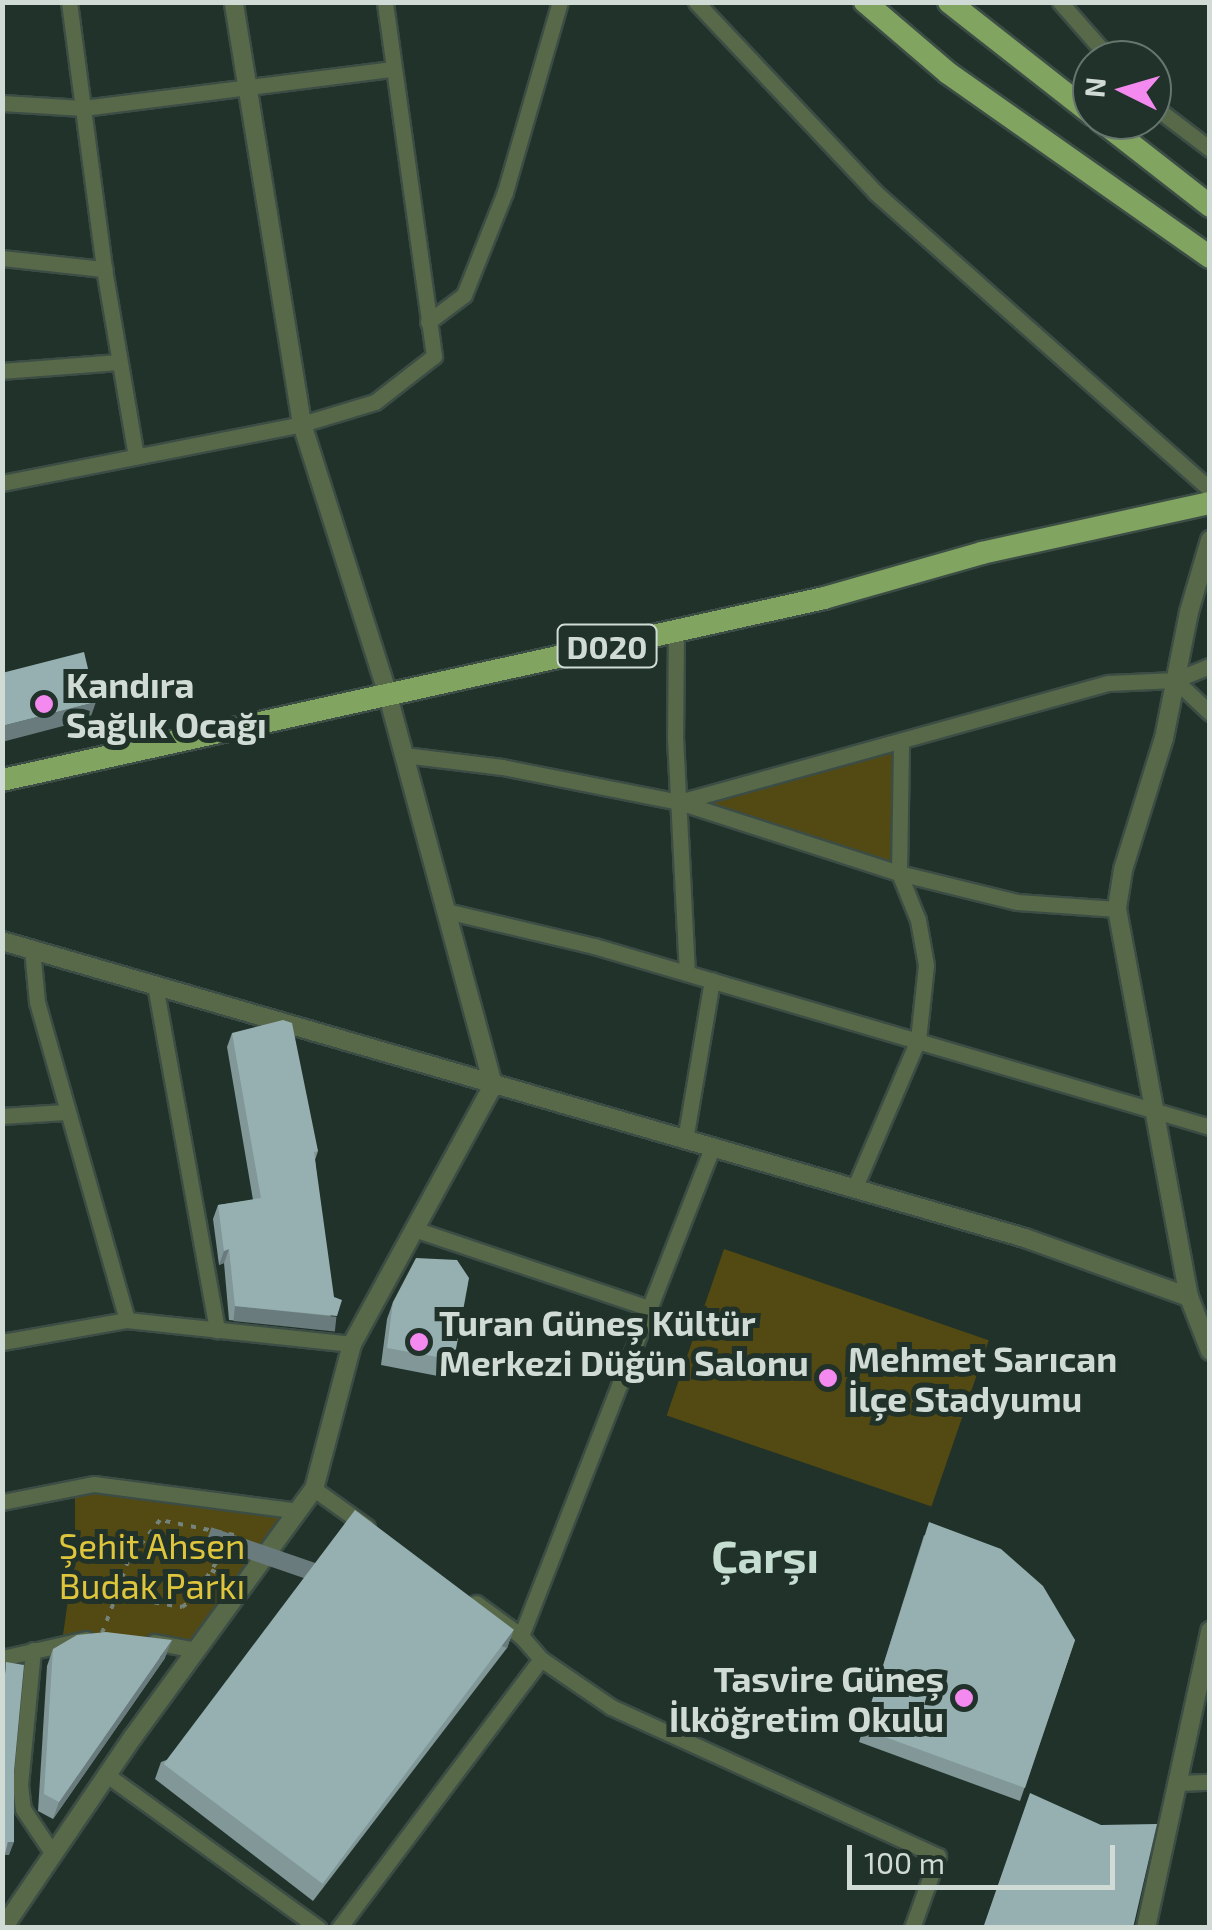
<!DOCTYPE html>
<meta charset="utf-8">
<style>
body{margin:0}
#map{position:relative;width:1212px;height:1930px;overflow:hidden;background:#203229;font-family:"Exo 2",sans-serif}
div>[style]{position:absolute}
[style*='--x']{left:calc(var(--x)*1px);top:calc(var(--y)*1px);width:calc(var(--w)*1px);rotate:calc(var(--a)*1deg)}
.green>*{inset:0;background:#534912;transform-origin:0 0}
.path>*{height:4px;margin-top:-2px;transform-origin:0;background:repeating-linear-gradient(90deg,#74837b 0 5px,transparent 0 13px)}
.roads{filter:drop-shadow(2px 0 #3c4d45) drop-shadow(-2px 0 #3c4d45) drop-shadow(0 2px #3c4d45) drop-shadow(0 -2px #3c4d45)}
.minor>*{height:15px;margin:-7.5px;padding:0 7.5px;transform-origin:7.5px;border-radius:7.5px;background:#586949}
.tertiary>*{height:18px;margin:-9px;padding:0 9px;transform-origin:9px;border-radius:9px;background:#586949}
.primary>*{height:22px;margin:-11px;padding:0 11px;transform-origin:11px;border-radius:11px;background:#81a460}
.wall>*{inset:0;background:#819798}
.shaded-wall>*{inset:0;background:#697b7c;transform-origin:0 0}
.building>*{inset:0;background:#96b0b1;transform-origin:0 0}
.dots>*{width:28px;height:28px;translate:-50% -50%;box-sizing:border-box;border:5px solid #203229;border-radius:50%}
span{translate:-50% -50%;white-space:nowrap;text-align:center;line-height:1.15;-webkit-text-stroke:10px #203229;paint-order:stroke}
.shield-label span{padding:2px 8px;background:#203229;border:2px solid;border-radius:8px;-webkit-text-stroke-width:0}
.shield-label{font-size:32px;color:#d0dbd5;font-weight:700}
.poi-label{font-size:35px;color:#d0dbd5;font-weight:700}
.left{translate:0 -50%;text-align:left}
.right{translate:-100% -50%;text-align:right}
.park-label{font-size:35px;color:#dfc53c}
.district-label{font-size:45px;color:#c6ddd1;font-weight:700}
.frame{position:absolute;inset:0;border:5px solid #d0dbd5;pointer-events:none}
.north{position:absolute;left:1072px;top:40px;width:100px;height:100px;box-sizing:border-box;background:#203229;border:2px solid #66766e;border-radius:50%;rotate:275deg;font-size:28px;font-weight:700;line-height:40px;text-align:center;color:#d0dbd5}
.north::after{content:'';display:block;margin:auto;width:35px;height:45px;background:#f489f0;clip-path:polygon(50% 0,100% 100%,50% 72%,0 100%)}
.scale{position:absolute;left:847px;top:1845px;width:268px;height:45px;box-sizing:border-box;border:5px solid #d0dbd5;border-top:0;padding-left:12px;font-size:30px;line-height:35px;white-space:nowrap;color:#d0dbd5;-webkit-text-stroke:8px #203229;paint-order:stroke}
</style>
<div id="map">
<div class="green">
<div style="clip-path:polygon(901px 741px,899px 873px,679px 802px)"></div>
<div style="left:724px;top:1249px;width:280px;height:176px;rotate:19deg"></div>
<div style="clip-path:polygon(75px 1487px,298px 1511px,196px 1650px,62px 1642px,75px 1551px)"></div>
</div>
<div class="path">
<div style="--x:211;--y:1570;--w:21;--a:25"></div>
<div style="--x:102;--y:1633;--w:40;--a:-69"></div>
<div style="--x:116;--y:1596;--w:67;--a:9.5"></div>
<div style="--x:182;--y:1607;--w:12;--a:-35"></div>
<div style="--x:192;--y:1600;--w:77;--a:-57.1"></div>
<div style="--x:234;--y:1535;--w:76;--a:-168.5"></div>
<div style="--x:160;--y:1520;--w:52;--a:128"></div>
<div style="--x:128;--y:1561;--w:37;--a:109"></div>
</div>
<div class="roads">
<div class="minor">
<div style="--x:69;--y:2;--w:269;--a:82.5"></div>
<div style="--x:104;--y:269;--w:190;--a:80.3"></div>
<div style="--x:696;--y:2;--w:262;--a:46.7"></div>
<div style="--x:876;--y:193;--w:447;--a:41.6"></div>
<div style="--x:1060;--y:2;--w:77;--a:48.7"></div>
<div style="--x:2;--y:103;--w:81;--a:3.5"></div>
<div style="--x:83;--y:108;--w:312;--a:-7.2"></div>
<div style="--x:1152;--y:105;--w:73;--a:37.2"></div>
<div style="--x:2;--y:258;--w:103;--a:6.2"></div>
<div style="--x:428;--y:322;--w:45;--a:-36.9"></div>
<div style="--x:464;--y:295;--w:111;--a:-68.3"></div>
<div style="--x:505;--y:192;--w:198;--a:-73.9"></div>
<div style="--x:2;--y:371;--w:116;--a:-4.4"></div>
<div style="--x:2;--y:483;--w:306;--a:-11.1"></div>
<div style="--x:302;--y:424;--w:76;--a:-16.8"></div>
<div style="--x:375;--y:402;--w:75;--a:-37.9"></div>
<div style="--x:434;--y:356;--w:357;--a:-97.9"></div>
<div style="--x:676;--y:631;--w:106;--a:90.5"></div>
<div style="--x:675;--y:737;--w:235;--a:87.1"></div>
<div style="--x:1175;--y:680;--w:48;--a:43.3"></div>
<div style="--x:404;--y:755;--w:99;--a:7"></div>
<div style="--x:502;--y:767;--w:180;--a:11.2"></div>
<div style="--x:679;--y:802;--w:231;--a:17.9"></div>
<div style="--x:899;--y:873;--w:122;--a:13.8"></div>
<div style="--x:1017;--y:902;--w:100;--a:4"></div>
<div style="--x:679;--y:802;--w:446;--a:-15.5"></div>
<div style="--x:1109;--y:683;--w:66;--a:-2.6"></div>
<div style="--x:1175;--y:680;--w:38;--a:-22"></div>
<div style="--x:446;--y:911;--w:152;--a:13.3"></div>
<div style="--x:594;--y:946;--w:642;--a:16.37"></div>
<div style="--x:32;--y:949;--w:53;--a:84.6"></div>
<div style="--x:37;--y:1002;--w:330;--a:74.2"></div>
<div style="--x:155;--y:985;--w:351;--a:79.8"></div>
<div style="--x:2;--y:1116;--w:64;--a:-3.6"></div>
<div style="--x:685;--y:1140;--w:162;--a:-80.4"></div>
<div style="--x:712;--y:1148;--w:524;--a:111.38"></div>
<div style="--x:521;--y:1636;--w:30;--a:49"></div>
<div style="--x:541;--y:1659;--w:85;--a:34.4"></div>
<div style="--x:611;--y:1707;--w:359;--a:24.5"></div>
<div style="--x:938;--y:1856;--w:77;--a:109.9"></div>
<div style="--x:854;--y:1189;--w:162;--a:-66.8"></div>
<div style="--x:918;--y:1040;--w:75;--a:-83.9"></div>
<div style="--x:926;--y:965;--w:46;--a:-100.1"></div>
<div style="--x:918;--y:920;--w:51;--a:-112"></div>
<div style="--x:899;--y:873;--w:132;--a:-89.1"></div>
<div style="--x:414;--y:1229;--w:248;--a:18.6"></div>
<div style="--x:2;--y:1342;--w:127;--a:-10"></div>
<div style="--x:127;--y:1320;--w:226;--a:6.1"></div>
<div style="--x:314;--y:1489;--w:65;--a:35.6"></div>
<div style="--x:2;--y:1502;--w:94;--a:-11.1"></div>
<div style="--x:94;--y:1484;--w:206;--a:7.5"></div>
<div style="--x:476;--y:1603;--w:56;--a:36.3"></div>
<div style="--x:154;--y:1642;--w:43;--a:10.8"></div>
<div style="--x:33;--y:1650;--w:136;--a:95.5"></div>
<div style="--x:20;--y:1785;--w:24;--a:83"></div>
<div style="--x:23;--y:1809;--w:54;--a:56.3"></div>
<div style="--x:2;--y:1658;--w:86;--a:-12.7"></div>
<div style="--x:107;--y:1775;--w:261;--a:35.9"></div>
<div style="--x:1177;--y:1783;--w:33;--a:-2"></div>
<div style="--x:339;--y:1928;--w:336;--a:-53.1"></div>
</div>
<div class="tertiary">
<div style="--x:1210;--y:540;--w:75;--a:106.3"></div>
<div style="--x:1189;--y:612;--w:128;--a:101.2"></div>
<div style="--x:1164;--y:738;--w:138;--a:107.3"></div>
<div style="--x:1123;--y:870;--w:39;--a:99"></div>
<div style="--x:1117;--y:909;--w:395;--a:79.5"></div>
<div style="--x:1189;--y:1297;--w:58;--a:68.7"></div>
<div style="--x:2;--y:941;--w:1065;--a:16.19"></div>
<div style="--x:1025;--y:1238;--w:174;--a:19.8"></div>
<div style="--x:3;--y:1928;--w:231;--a:-55.8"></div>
<div style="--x:133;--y:1737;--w:307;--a:-53.9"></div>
<div style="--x:314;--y:1489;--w:150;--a:-75.3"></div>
<div style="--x:352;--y:1344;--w:295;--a:-61.4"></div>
<div style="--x:493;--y:1085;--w:404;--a:-105.1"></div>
<div style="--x:388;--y:695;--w:284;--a:-107.6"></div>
<div style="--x:302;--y:424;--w:427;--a:-99.2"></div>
<div style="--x:1146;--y:1928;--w:304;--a:-77.8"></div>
</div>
<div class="primary">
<div style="--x:865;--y:2;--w:109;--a:40.5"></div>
<div style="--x:948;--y:73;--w:320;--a:35.1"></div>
<div style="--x:949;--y:2;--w:182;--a:38.1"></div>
<div style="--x:1100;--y:120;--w:140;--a:38"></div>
<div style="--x:2;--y:780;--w:842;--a:-12.48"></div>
<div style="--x:824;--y:598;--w:164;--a:-15.9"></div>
<div style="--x:982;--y:553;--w:233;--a:-12.4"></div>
</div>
</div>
<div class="wall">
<div style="clip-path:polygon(232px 1033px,318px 1151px,315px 1160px,332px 1330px,229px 1320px,224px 1263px,219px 1265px,213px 1219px,218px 1205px,253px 1200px,227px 1047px)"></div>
<div style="clip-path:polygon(393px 1302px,454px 1360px,448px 1378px,381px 1365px,387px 1319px)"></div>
<div style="clip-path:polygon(924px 1535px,1075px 1640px,1020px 1801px,859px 1742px)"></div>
<div style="clip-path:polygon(513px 1631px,507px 1648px,313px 1901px,155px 1779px,161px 1762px)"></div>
<div style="clip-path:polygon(53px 1649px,165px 1658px,53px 1819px,38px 1811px,47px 1666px)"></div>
</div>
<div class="shaded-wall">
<div style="clip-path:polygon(96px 702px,90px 719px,2px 742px,2px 726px)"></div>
<div style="clip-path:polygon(229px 1249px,224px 1263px,219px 1265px,224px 1251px)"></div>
<div style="left:235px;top:1306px;width:102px;height:15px;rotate:6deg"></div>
<div style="left:513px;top:1631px;width:18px;height:319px;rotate:109deg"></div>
<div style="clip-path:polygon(172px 1640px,165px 1658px,53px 1819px,59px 1802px)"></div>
<div style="clip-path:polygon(8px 1842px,14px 1842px,9px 1855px,3px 1855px)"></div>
</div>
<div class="building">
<div style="clip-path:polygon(84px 652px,96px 702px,2px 726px,2px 673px)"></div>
<div style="clip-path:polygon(283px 1020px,292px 1023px,318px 1151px,314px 1152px,334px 1297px,342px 1300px,337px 1316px,235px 1306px,229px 1249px,224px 1251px,218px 1205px,261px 1198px,232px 1033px)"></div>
<div style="clip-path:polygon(416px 1258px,457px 1260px,469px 1278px,454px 1360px,387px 1348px,393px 1302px)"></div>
<div style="left:355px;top:1510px;width:199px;height:318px;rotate:37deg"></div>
<div style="clip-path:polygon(929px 1522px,1001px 1549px,1043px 1586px,1075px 1640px,1025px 1788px,863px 1729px)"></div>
<div style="clip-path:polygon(106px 1632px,172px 1640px,59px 1802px,44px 1794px,53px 1649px,77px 1635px)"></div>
<div style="clip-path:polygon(6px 1662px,24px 1665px,14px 1771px,14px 1842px,8px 1842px,2px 1865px,2px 1673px,5px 1674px)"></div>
<div style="clip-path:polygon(1030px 1793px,1101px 1825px,1157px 1824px,1133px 1928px,983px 1928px)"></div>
</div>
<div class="dots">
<div style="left:44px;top:704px;background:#f489f0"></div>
<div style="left:419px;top:1342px;background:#f489f0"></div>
<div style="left:828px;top:1378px;background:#f489f0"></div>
<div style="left:964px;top:1698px;background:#f489f0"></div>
</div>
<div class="shield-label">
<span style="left:607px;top:646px">D020</span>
</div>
<div class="poi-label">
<span class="left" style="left:66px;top:704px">Kandıra<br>Sağlık Ocağı</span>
<span class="left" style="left:439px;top:1342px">Turan Güneş Kültür<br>Merkezi Düğün Salonu</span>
<span class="left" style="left:848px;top:1378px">Mehmet Sarıcan<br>İlçe Stadyumu</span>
<span class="right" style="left:944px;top:1698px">Tasvire Güneş<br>İlköğretim Okulu</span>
</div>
<div class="park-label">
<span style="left:152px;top:1565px">Şehit Ahsen<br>Budak Parkı</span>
</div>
<div class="district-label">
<span style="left:765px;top:1556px">Çarşı</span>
</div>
<div class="frame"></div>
<div class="north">N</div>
<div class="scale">100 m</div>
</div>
